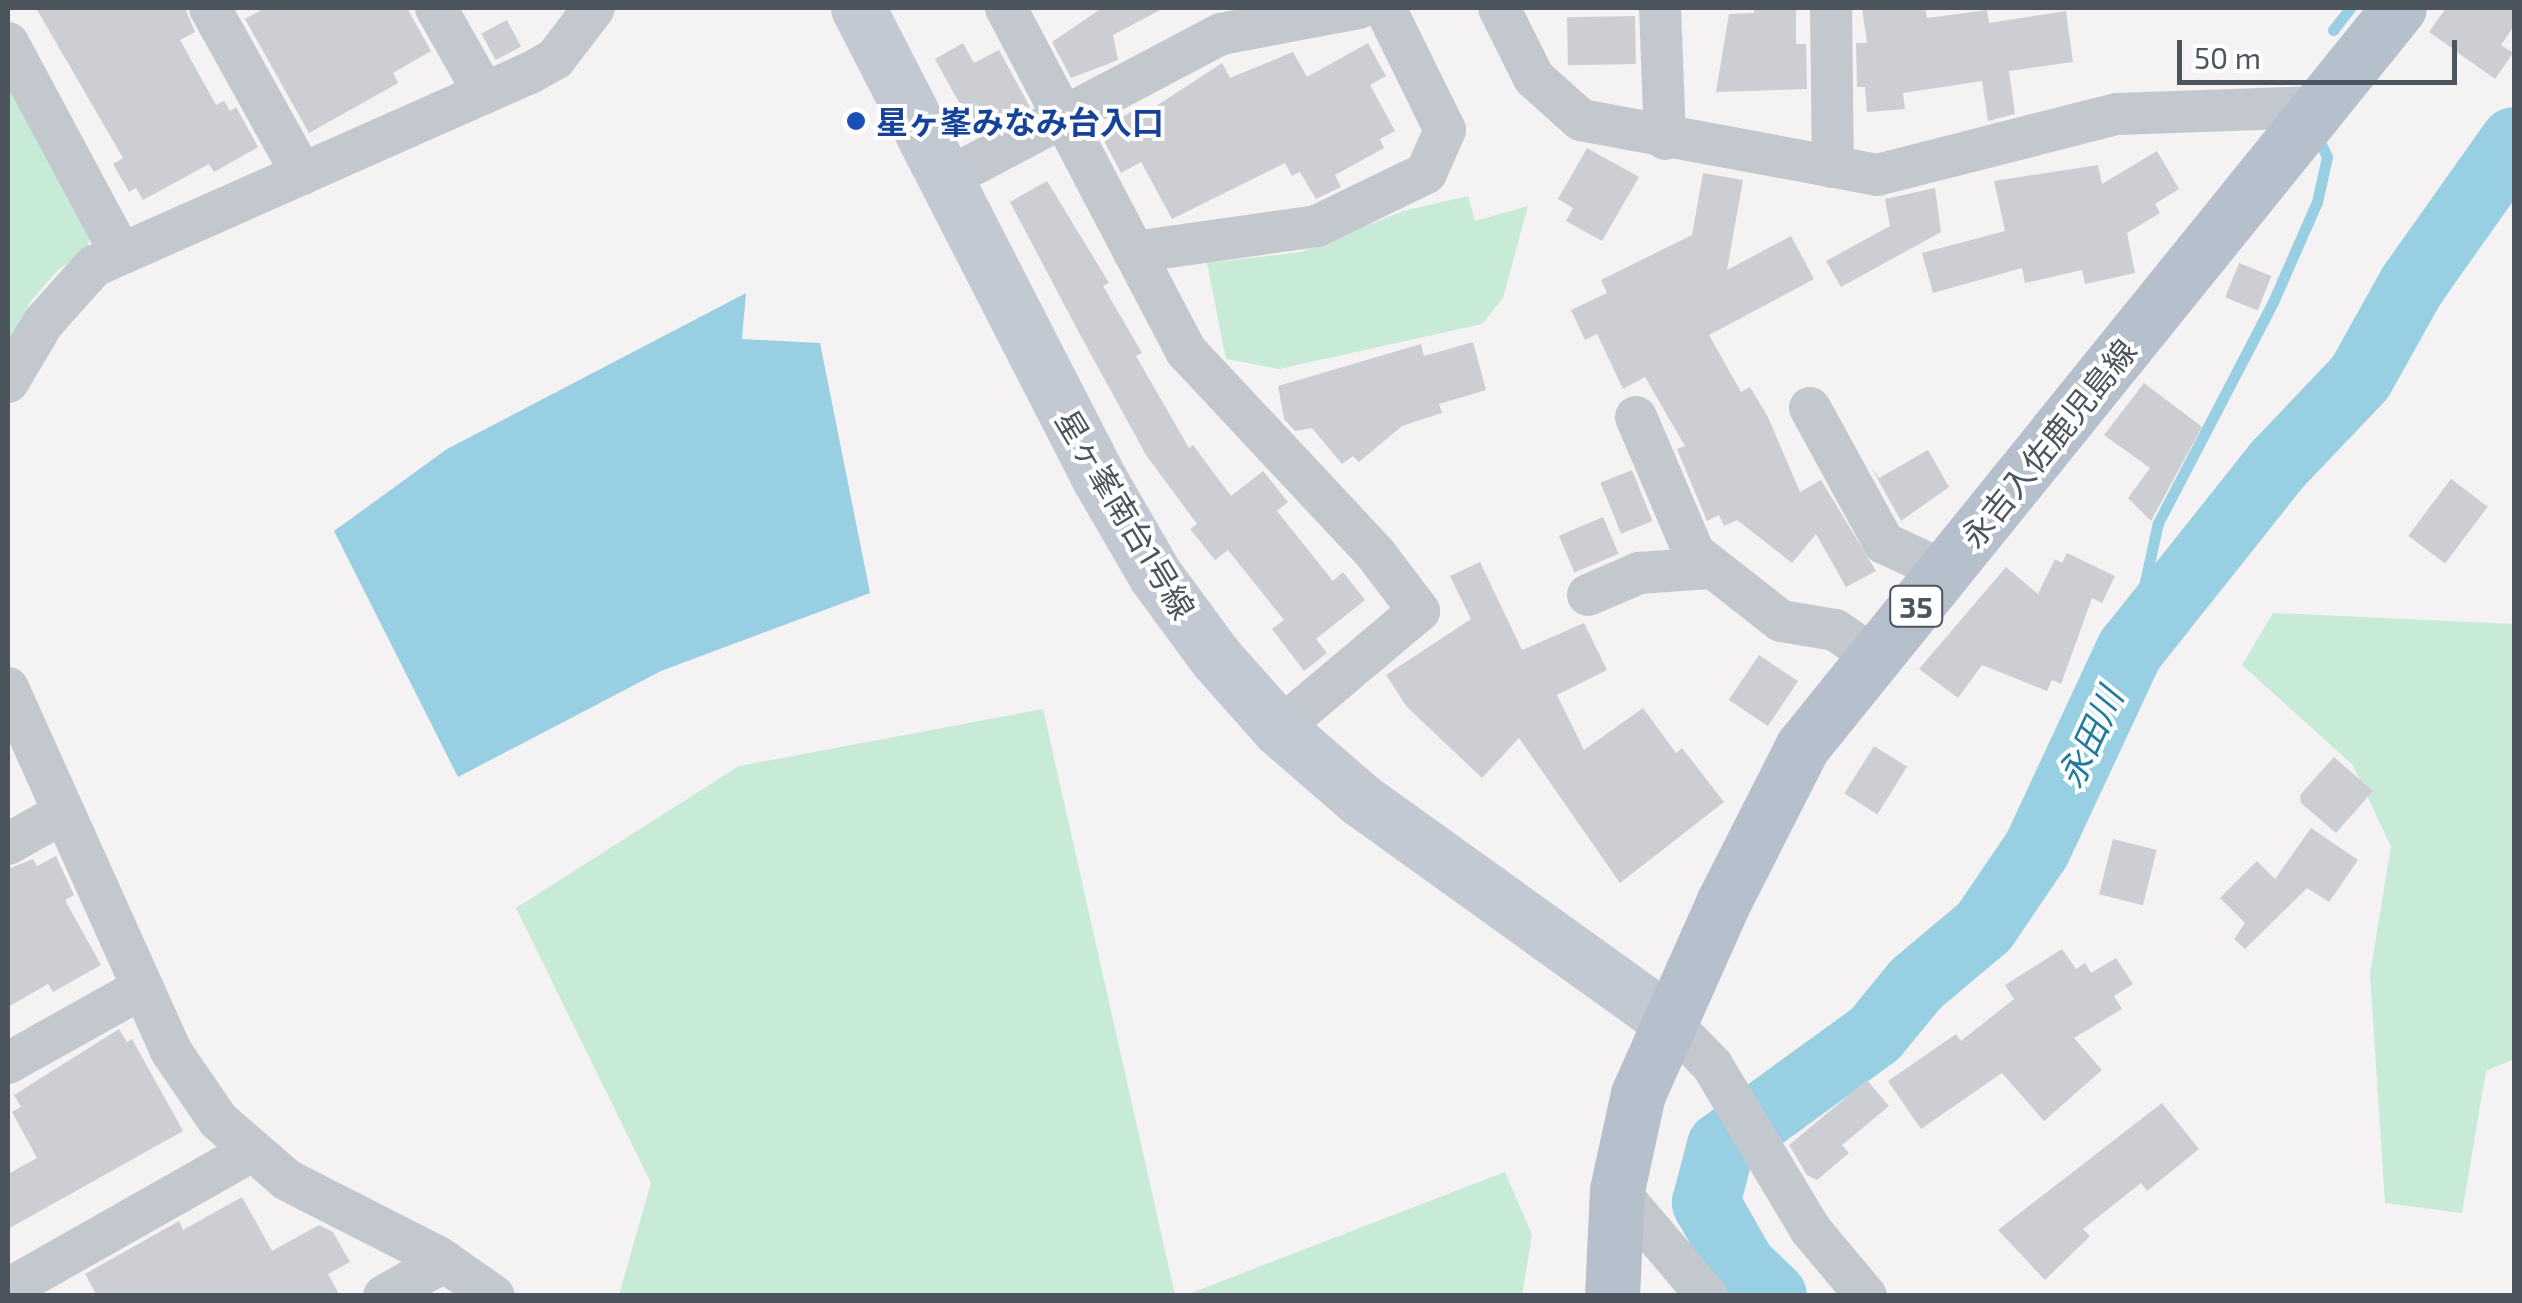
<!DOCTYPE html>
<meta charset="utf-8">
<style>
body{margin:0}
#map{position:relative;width:2522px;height:1303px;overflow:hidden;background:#f4f2f2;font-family:"Exo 2","Noto Sans JP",sans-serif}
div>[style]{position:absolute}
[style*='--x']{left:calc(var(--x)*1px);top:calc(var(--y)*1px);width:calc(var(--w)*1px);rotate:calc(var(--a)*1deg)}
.green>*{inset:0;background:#c7ebd7}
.water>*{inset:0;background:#99cfe2}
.stream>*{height:11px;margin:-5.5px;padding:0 5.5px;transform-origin:5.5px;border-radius:5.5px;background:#99cfe2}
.river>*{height:68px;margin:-34px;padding:0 34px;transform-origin:34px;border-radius:34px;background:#99cfe2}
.building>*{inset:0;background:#cdced3;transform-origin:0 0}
.street>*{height:42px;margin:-21px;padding:0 21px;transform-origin:21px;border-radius:21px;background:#c2c8ce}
.secondary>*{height:55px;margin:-27.5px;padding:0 27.5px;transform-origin:27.5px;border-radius:27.5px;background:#c2c9d2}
.primary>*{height:55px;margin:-27.5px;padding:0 27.5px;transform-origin:27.5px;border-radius:27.5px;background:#b5c0cc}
.dots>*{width:28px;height:28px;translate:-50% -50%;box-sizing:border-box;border:5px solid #fff;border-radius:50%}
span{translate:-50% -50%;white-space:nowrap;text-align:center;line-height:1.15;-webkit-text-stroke:8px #fff;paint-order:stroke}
.shield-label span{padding:2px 8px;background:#fff;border:2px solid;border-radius:8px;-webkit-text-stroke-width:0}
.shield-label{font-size:30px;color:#4c545d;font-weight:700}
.transit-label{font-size:32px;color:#164399;font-weight:700}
.left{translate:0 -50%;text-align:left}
.street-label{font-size:32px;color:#4c545d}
.water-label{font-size:35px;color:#1f7b9d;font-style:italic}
.frame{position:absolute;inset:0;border:10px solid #4c545d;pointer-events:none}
.scale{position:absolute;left:2177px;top:40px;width:280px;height:45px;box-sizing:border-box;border:5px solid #4c545d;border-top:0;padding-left:12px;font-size:30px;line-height:35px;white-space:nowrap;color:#4c545d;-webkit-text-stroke:8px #fff;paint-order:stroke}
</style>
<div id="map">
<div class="green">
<div style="clip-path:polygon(8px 85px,91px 233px,87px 250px,58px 270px,31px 301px,8px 344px)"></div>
<div style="clip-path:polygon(1468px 196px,1475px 221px,1528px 206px,1503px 298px,1482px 324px,1279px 369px,1226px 359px,1207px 263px,1301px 252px,1403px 211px)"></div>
<div style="clip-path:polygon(2273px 613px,2514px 624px,2514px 1059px,2486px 1071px,2462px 1213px,2385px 1203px,2370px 974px,2391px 847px,2353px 765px,2242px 665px)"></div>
<div style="clip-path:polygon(1043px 709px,1175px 1295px,619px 1295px,651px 1183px,516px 908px,739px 766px)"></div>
<div style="clip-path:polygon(1505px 1172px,1532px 1235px,1522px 1295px,1186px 1295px)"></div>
</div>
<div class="water">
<div style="clip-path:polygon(746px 293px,742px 339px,820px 343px,870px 593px,661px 671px,458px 777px,334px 531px,447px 449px)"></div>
</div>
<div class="stream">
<div style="--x:2333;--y:30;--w:28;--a:-52"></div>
<div style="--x:2130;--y:650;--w:130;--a:-77.6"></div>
<div style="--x:2158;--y:523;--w:249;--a:-62.5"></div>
<div style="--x:2273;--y:302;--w:109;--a:-66.3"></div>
<div style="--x:2317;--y:202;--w:46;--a:-77.5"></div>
<div style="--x:2327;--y:157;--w:23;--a:-115"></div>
</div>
<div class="river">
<div style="--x:1773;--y:1296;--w:43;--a:-135.9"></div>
<div style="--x:1742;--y:1266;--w:73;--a:-119.7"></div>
<div style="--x:1706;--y:1203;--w:59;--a:-75.3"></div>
<div style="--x:1721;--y:1146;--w:190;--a:-36"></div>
<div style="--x:1875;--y:1034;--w:65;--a:-50.6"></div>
<div style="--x:1916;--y:984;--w:89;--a:-40"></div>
<div style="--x:1984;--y:927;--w:94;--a:-55.8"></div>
<div style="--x:2037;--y:849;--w:220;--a:-65"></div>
<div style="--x:2130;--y:650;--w:239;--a:-51.5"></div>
<div style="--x:2279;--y:463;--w:117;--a:-46.4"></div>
<div style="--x:2360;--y:378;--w:107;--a:-60.8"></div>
<div style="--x:2412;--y:285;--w:176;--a:-54.7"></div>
</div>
<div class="building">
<div style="clip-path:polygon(36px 8px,185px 8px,195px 32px,180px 40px,216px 105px,224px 101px,230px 111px,236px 107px,258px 147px,214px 172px,209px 164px,143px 200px,136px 188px,129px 192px,113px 164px,123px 158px)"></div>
<div style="clip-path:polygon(265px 8px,407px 8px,431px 51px,393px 73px,398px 83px,309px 133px,245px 19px)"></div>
<div style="clip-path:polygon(1102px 8px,1164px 8px,1113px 35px,1118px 60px,1071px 78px,1052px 42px)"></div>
<div style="clip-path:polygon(1754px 8px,1796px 8px,1796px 44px,1806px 44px,1807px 89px,1716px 92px,1729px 14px,1754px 13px)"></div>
<div style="clip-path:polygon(1862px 8px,1925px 8px,1927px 18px,1987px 10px,1989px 23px,2066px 11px,2073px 62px,2009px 71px,2015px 114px,1988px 121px,1982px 81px,1903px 93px,1905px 109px,1867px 112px,1865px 87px,1857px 87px,1856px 43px,1867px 43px)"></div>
<div style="clip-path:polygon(2446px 8px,2514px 8px,2514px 26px,2501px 45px,2513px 53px,2495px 79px,2429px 32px)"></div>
<div style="left:1635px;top:16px;width:48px;height:68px;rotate:89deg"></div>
<div style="left:507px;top:20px;width:30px;height:29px;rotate:62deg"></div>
<div style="clip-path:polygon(963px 43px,974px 63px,999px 50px,1030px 107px,977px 135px,935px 59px)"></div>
<div style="clip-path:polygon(1368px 43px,1386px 76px,1370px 85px,1395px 131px,1380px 139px,1384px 148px,1335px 175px,1341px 187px,1316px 199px,1300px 172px,1292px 176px,1285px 163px,1172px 219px,1141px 162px,1121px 173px,1102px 137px,1103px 128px,1134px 110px,1138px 118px,1222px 63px,1230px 78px,1293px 52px,1307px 77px)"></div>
<div style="clip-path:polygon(1587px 148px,1639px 177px,1602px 241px,1566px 221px,1573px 208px,1558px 199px)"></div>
<div style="clip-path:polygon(2157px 151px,2179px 189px,2155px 204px,2160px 213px,2127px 233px,2135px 273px,2085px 284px,2082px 270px,2025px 283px,2022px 268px,1933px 293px,1922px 253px,2005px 231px,1994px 181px,2098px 165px,2102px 184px)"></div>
<div style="clip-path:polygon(1703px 173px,1743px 180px,1727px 270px,1791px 236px,1814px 279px,1709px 335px,1741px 392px,1750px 387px,1768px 417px,1800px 492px,1821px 480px,1876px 571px,1846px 587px,1816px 534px,1792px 563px,1737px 520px,1724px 526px,1719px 515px,1707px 521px,1677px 449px,1685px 446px,1645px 377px,1623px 389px,1597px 334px,1585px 340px,1571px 310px,1607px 293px,1601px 280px,1692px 235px)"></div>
<div style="clip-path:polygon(1047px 181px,1109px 283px,1103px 286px,1142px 353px,1136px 356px,1189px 448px,1193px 445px,1231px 496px,1263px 471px,1288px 502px,1277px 511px,1333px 581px,1343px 572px,1365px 600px,1316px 639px,1327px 653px,1304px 671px,1272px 629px,1284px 620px,1228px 550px,1215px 560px,1190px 529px,1197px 524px,1146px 455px,1077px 329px,1010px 202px)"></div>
<div style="clip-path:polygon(1935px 188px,1941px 232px,1841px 287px,1826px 261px,1890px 226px,1885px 199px)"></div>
<div style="left:2239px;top:263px;width:35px;height:37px;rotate:22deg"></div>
<div style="clip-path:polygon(1473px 342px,1486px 390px,1439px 404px,1442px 413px,1402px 426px,1359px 462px,1353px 456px,1342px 464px,1312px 428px,1295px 431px,1284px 419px,1278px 386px,1421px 344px,1424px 356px)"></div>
<div style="clip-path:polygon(2144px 383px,2202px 427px,2151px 521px,2128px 498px,2150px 468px,2104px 435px)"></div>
<div style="clip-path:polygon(1928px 450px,1949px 487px,1901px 521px,1871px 467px,1879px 478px)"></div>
<div style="left:1632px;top:470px;width:55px;height:34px;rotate:68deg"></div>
<div style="left:2451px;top:479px;width:46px;height:71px;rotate:37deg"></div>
<div style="left:1603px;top:517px;width:40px;height:48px;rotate:67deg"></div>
<div style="clip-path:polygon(2067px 553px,2115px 576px,2102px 603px,2092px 598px,2061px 684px,2052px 680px,2047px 691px,1982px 665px,1958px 698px,1919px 669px,2006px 567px,2038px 594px,2055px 559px,2062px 563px)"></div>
<div style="clip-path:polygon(1480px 562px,1522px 650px,1584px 623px,1607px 670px,1557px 695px,1584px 750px,1643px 708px,1676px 753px,1682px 748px,1724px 802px,1620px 883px,1519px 738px,1482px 778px,1407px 707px,1386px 675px,1471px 619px,1450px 576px)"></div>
<div style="left:1759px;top:655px;width:47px;height:54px;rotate:34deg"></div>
<div style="left:1874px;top:746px;width:39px;height:56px;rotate:32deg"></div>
<div style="clip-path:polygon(2334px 757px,2373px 791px,2336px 833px,2301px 803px,2300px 795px)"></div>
<div style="clip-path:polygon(2311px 828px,2358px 860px,2329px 902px,2307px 888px,2245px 949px,2234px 939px,2245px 923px,2220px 898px,2257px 861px,2275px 879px)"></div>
<div style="left:2113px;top:839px;width:45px;height:57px;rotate:14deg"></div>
<div style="clip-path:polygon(56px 856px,74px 895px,65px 900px,101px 965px,53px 992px,48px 984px,8px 1007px,8px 869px,33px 859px,37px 866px)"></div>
<div style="clip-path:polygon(2062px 949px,2076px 969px,2085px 963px,2091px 973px,2116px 958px,2133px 984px,2114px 996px,2122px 1009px,2074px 1038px,2102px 1070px,2044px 1121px,2002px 1073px,1921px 1129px,1888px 1081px,1956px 1034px,1961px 1041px,2014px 999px,2005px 985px)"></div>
<div style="clip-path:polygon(119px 1029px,127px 1042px,132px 1039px,183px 1131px,8px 1229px,8px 1174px,37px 1158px,12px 1112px,21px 1107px,14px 1095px)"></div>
<div style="clip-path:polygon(1867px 1080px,1889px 1106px,1842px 1145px,1849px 1153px,1817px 1180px,1807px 1175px,1789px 1145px)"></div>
<div style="clip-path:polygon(2162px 1103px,2199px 1149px,2147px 1191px,2141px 1183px,2083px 1229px,2090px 1236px,2045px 1280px,1998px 1230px)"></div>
<div style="clip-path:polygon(242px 1197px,272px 1251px,319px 1225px,333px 1232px,350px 1262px,328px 1274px,340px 1296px,97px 1296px,85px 1274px,179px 1221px,183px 1230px)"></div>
</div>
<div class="street">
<div style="--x:210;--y:8;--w:190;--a:61"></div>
<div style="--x:436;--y:8;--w:98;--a:60.5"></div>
<div style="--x:1006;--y:8;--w:387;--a:62.3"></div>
<div style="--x:1186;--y:351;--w:277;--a:46.9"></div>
<div style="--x:1375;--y:553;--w:73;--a:52.8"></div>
<div style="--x:1419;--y:611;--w:183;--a:139.9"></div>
<div style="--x:1499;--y:8;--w:78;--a:63.4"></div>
<div style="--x:1534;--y:78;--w:63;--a:41.8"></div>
<div style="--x:1581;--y:120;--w:301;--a:10.5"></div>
<div style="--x:1877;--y:175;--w:248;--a:-14.3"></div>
<div style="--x:2117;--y:114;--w:201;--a:-2"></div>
<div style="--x:1660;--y:8;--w:131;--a:87.8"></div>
<div style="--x:1831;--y:8;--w:159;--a:89.3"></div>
<div style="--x:8;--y:43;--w:239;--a:61.8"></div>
<div style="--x:944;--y:180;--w:313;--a:-27.8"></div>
<div style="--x:1221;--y:34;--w:140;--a:-10.7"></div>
<div style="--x:1134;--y:252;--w:185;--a:-8.1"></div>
<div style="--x:1317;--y:226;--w:121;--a:-25.9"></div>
<div style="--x:1426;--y:173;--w:47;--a:-66.2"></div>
<div style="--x:1445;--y:130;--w:136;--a:-116.2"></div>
<div style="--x:8;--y:382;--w:69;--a:-59.3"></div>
<div style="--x:43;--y:323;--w:76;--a:-48.2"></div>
<div style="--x:94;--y:266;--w:477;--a:-23.9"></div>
<div style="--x:530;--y:73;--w:29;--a:-29"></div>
<div style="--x:555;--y:59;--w:64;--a:-52.6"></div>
<div style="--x:1810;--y:408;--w:154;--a:61.3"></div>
<div style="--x:1884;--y:543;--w:66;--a:25"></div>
<div style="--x:1636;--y:417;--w:148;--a:66.9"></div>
<div style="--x:1694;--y:553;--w:110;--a:38"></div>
<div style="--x:1781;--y:621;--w:55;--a:9.5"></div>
<div style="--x:1835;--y:630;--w:48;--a:34"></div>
<div style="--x:1588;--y:595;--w:56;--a:-23.3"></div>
<div style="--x:1639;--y:573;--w:70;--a:-4.1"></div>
<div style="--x:8;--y:688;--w:398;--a:65.8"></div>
<div style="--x:171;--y:1051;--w:83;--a:55.7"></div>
<div style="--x:218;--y:1120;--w:91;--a:41"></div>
<div style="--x:287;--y:1180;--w:169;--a:27"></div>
<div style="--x:438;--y:1257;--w:68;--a:34.9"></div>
<div style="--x:8;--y:844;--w:63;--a:-29.4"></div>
<div style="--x:1669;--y:1021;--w:62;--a:45.7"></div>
<div style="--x:1712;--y:1065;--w:191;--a:59.1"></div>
<div style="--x:1810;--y:1229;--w:87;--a:50.1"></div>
<div style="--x:8;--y:1063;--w:154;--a:-29.2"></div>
<div style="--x:1617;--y:1190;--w:139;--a:49.7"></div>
<div style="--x:8;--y:1289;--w:280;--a:-29.5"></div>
<div style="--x:384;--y:1296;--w:70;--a:-29.8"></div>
</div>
<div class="secondary">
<div style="--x:858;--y:8;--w:530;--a:62.86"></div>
<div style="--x:1100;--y:480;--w:110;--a:59.9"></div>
<div style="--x:1155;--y:575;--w:103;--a:53.7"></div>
<div style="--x:1216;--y:658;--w:95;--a:48.4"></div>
<div style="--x:1279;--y:729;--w:108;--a:40.9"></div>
<div style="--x:1361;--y:800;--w:379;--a:35.7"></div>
</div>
<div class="primary">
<div style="--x:1612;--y:1296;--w:106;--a:-87.3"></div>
<div style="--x:1617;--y:1190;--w:98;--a:-77.7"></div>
<div style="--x:1638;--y:1094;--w:209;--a:-66"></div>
<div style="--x:1723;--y:903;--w:175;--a:-63.1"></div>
<div style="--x:1802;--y:747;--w:950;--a:-51.07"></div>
</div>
<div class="dots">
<div style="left:856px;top:121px;background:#1a4fb4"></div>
</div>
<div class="shield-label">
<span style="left:1916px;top:606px">35</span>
</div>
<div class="transit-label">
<span class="left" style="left:876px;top:121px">星ヶ峯みなみ台入口</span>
</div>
<div class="street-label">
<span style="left:2048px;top:443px;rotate:-51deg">永吉入佐鹿児島線</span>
<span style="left:1126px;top:514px;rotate:59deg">星ヶ峯南台1号線</span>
</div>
<div class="water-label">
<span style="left:2089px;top:737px;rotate:-65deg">永田川</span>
</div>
<div class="frame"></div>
<div class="scale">50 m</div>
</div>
